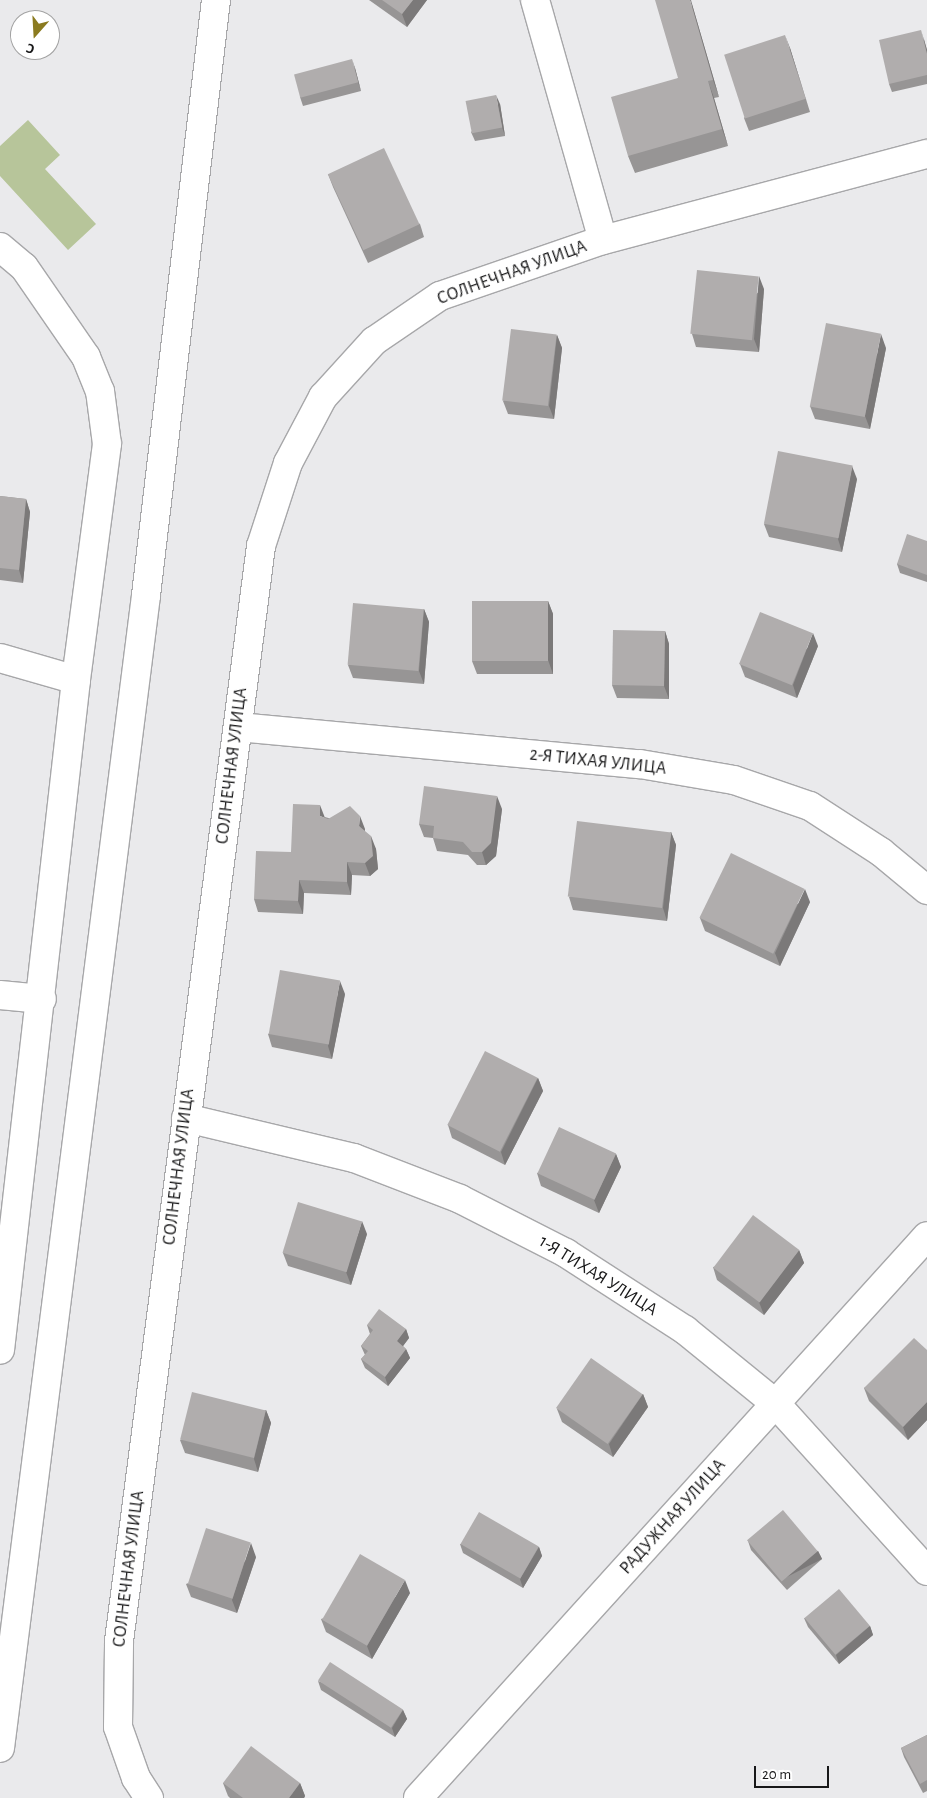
<!DOCTYPE html>
<meta charset="utf-8">
<style>
body{margin:0}
#map{position:relative;width:927px;height:1798px;overflow:hidden;background:#eaeaec;font-family:"Alegreya Sans",sans-serif}
div>[style]{position:absolute}
[style*='--x']{left:calc(var(--x)*1px);top:calc(var(--y)*1px);width:calc(var(--w)*1px);rotate:calc(var(--a)*1deg)}
.green>*{inset:0;background:#b7c59a}
.roads{filter:drop-shadow(1px 0 #a7a7a9) drop-shadow(-1px 0 #a7a7a9) drop-shadow(0 1px #a7a7a9) drop-shadow(0 -1px #a7a7a9)}
.minor>*{height:28px;margin:-14px;padding:0 14px;transform-origin:14px;border-radius:14px;background:#fff}
.wall>*{inset:0;background:#979595}
.shaded-wall>*{inset:0;background:#7b7979;transform-origin:0 0}
.building>*{inset:0;background:#b0adad;transform-origin:0 0}
span{translate:-50% -50%;white-space:nowrap;text-align:center;line-height:1.15;-webkit-text-stroke:4px #fff;paint-order:stroke}
.street-label{font-size:18px;color:#181819}
.north{position:absolute;left:10px;top:10px;width:50px;height:50px;box-sizing:border-box;background:#fff;border:1px solid #a3a3a3;border-radius:50%;rotate:199deg;font-size:14px;font-weight:700;line-height:20px;text-align:center;color:#181819}
.north::after{content:'';display:block;margin:auto;width:18px;height:22px;background:#8b7b20;clip-path:polygon(50% 0,100% 100%,50% 72%,0 100%)}
.scale{position:absolute;left:754px;top:1766px;width:75px;height:22px;box-sizing:border-box;border:2px solid #181819;border-top:0;padding-left:6px;font-size:15px;line-height:18px;white-space:nowrap;color:#181819;-webkit-text-stroke:4px #fff;paint-order:stroke}
</style>
<div id="map">
<div class="green">
<div style="clip-path:polygon(28px 120px,60px 155px,45px 169px,96px 224px,68px 250px,0 176px,0 146px)"></div>
</div>
<div class="roads">
<div class="minor">
<div style="--x:535;--y:0;--w:249;--a:74.2"></div>
<div style="--x:0;--y:247;--w:31;--a:40"></div>
<div style="--x:24;--y:267;--w:109;--a:55.4"></div>
<div style="--x:86;--y:357;--w:37;--a:68"></div>
<div style="--x:100;--y:391;--w:53;--a:82.5"></div>
<div style="--x:107;--y:444;--w:238;--a:97.5"></div>
<div style="--x:76;--y:680;--w:674;--a:96.47"></div>
<div style="--x:0;--y:658;--w:79;--a:16.1"></div>
<div style="--x:238;--y:727;--w:404;--a:5.3"></div>
<div style="--x:640;--y:764;--w:95;--a:9.7"></div>
<div style="--x:734;--y:780;--w:80;--a:18.9"></div>
<div style="--x:810;--y:806;--w:85;--a:32.9"></div>
<div style="--x:881;--y:852;--w:60;--a:39.6"></div>
<div style="--x:0;--y:995;--w:42;--a:5.4"></div>
<div style="--x:186;--y:1118;--w:173;--a:13.4"></div>
<div style="--x:354;--y:1158;--w:114;--a:21.1"></div>
<div style="--x:460;--y:1199;--w:119;--a:27"></div>
<div style="--x:566;--y:1253;--w:142;--a:32.9"></div>
<div style="--x:685;--y:1330;--w:117;--a:39.1"></div>
<div style="--x:776;--y:1404;--w:225;--a:47.9"></div>
<div style="--x:0;--y:1748;--w:1162;--a:-82.78"></div>
<div style="--x:146;--y:595;--w:599;--a:-83.29"></div>
<div style="--x:149;--y:1798;--w:24;--a:-123"></div>
<div style="--x:136;--y:1778;--w:54;--a:-109.4"></div>
<div style="--x:118;--y:1727;--w:86;--a:-89.3"></div>
<div style="--x:119;--y:1641;--w:1104;--a:-82.61"></div>
<div style="--x:261;--y:546;--w:87;--a:-72"></div>
<div style="--x:288;--y:463;--w:75;--a:-62.1"></div>
<div style="--x:323;--y:397;--w:76;--a:-47.7"></div>
<div style="--x:374;--y:341;--w:80;--a:-34.3"></div>
<div style="--x:440;--y:296;--w:172;--a:-19"></div>
<div style="--x:603;--y:240;--w:335;--a:-14.9"></div>
<div style="--x:418;--y:1798;--w:758;--a:-47.83"></div>
</div>
</div>
<div class="wall">
<div style="clip-path:polygon(369px 0,427px 0,407px 27px)"></div>
<div style="clip-path:polygon(692px 4px,719px 97px,714px 98px,728px 146px,635px 173px,628px 156px,678px 78px)"></div>
<div style="clip-path:polygon(924px 39px,927px 50px,927px 84px,892px 92px,889px 84px)"></div>
<div style="clip-path:polygon(790px 48px,810px 112px,749px 131px,744px 118px)"></div>
<div style="clip-path:polygon(355px 68px,361px 91px,303px 106px,300px 97px)"></div>
<div style="clip-path:polygon(500px 104px,505px 136px,475px 141px,471px 132px)"></div>
<div style="clip-path:polygon(328px 174px,420px 224px,424px 237px,368px 263px,333px 187px)"></div>
<div style="clip-path:polygon(764px 289px,759px 352px,696px 347px,692px 334px)"></div>
<div style="clip-path:polygon(557px 335px,562px 348px,554px 419px,508px 414px,503px 401px)"></div>
<div style="clip-path:polygon(886px 348px,870px 429px,815px 419px,810px 406px)"></div>
<div style="clip-path:polygon(857px 479px,842px 552px,769px 537px,764px 524px)"></div>
<div style="clip-path:polygon(0 496px,26px 499px,30px 512px,23px 583px,0 580px)"></div>
<div style="clip-path:polygon(927px 541px,927px 582px,900px 573px,897px 564px)"></div>
<div style="clip-path:polygon(548px 601px,553px 614px,553px 674px,477px 674px,472px 661px)"></div>
<div style="clip-path:polygon(424px 609px,429px 622px,424px 684px,353px 678px,348px 665px)"></div>
<div style="clip-path:polygon(665px 631px,669px 644px,669px 699px,617px 698px,612px 685px)"></div>
<div style="clip-path:polygon(818px 646px,797px 698px,745px 677px,740px 664px)"></div>
<div style="clip-path:polygon(502px 809px,496px 856px,486px 865px,477px 865px,468px 855px,437px 851px,433px 838px,424px 837px,419px 824px)"></div>
<div style="clip-path:polygon(325px 817px,365px 829px,364px 830px,376px 849px,378px 869px,370px 876px,352px 875px,351px 895px,304px 893px,303px 914px,258px 912px,254px 899px,291px 852px)"></div>
<div style="clip-path:polygon(671px 832px,676px 845px,667px 921px,573px 910px,569px 897px)"></div>
<div style="clip-path:polygon(810px 902px,780px 966px,705px 931px,700px 918px)"></div>
<div style="clip-path:polygon(345px 994px,332px 1059px,272px 1047px,268px 1034px)"></div>
<div style="clip-path:polygon(538px 1078px,543px 1091px,505px 1165px,452px 1138px,448px 1125px)"></div>
<div style="clip-path:polygon(616px 1154px,621px 1167px,599px 1213px,541px 1186px,537px 1173px)"></div>
<div style="clip-path:polygon(367px 1234px,351px 1285px,288px 1266px,283px 1253px)"></div>
<div style="clip-path:polygon(799px 1250px,804px 1263px,764px 1315px,717px 1280px,713px 1267px)"></div>
<div style="clip-path:polygon(367px 1325px,406px 1329px,409px 1338px,403px 1346px,406px 1349px,410px 1358px,388px 1386px,365px 1368px,361px 1359px,365px 1355px,361px 1346px,370px 1334px)"></div>
<div style="clip-path:polygon(927px 1350px,927px 1420px,908px 1440px,869px 1401px,864px 1388px)"></div>
<div style="clip-path:polygon(643px 1394px,648px 1407px,613px 1457px,562px 1422px,557px 1409px)"></div>
<div style="clip-path:polygon(266px 1410px,271px 1423px,258px 1472px,185px 1453px,180px 1440px)"></div>
<div style="clip-path:polygon(748px 1541px,818px 1551px,822px 1559px,787px 1590px,751px 1550px)"></div>
<div style="clip-path:polygon(460px 1544px,539px 1547px,542px 1556px,523px 1588px,463px 1553px)"></div>
<div style="clip-path:polygon(256px 1557px,237px 1613px,191px 1597px,186px 1584px)"></div>
<div style="clip-path:polygon(410px 1593px,372px 1659px,326px 1632px,321px 1619px)"></div>
<div style="clip-path:polygon(804px 1618px,870px 1626px,873px 1635px,839px 1664px,808px 1627px)"></div>
<div style="clip-path:polygon(318px 1681px,403px 1710px,407px 1719px,395px 1737px,321px 1690px)"></div>
<div style="clip-path:polygon(927px 1735px,927px 1791px,923px 1793px,904px 1757px,901px 1748px)"></div>
<div style="clip-path:polygon(223px 1783px,300px 1783px,305px 1796px,304px 1798px,230px 1798px,228px 1796px)"></div>
</div>
<div class="shaded-wall">
<div style="clip-path:polygon(413px 0,427px 0,407px 27px,402px 14px)"></div>
<div style="clip-path:polygon(690px 0,691px 0,692px 4px,719px 97px,713px 80px)"></div>
<div style="clip-path:polygon(921px 30px,927px 50px,927px 54px)"></div>
<div style="clip-path:polygon(785px 35px,790px 48px,810px 112px,806px 99px)"></div>
<div style="clip-path:polygon(352px 59px,355px 68px,361px 91px,358px 82px)"></div>
<div style="clip-path:polygon(708px 81px,714px 98px,728px 146px,722px 129px)"></div>
<div style="clip-path:polygon(496px 95px,500px 104px,505px 136px,502px 127px)"></div>
<div style="clip-path:polygon(759px 276px,764px 289px,759px 352px,754px 339px)"></div>
<div style="clip-path:polygon(881px 334px,886px 348px,870px 429px,865px 416px)"></div>
<div style="clip-path:polygon(557px 335px,562px 348px,554px 419px,549px 406px)"></div>
<div style="clip-path:polygon(852px 466px,857px 479px,842px 552px,838px 539px)"></div>
<div style="clip-path:polygon(26px 499px,30px 512px,23px 583px,19px 570px)"></div>
<div style="clip-path:polygon(548px 601px,553px 614px,553px 674px,548px 660px)"></div>
<div style="clip-path:polygon(424px 609px,429px 622px,424px 684px,419px 671px)"></div>
<div style="clip-path:polygon(665px 631px,669px 644px,669px 699px,664px 686px)"></div>
<div style="clip-path:polygon(813px 633px,818px 646px,797px 698px,793px 685px)"></div>
<div style="clip-path:polygon(497px 796px,502px 809px,496px 856px,486px 865px,482px 852px)"></div>
<div style="clip-path:polygon(320px 805px,325px 818px,320px 816px)"></div>
<div style="clip-path:polygon(360px 816px,365px 829px,364px 839px,359px 826px)"></div>
<div style="clip-path:polygon(671px 832px,676px 845px,667px 921px,663px 908px)"></div>
<div style="clip-path:polygon(371px 836px,376px 849px,378px 869px,370px 876px,365px 863px)"></div>
<div style="clip-path:polygon(347px 862px,352px 875px,351px 895px,347px 882px)"></div>
<div style="clip-path:polygon(299px 880px,304px 893px,303px 914px,298px 901px)"></div>
<div style="clip-path:polygon(805px 889px,810px 902px,780px 966px,775px 953px)"></div>
<div style="clip-path:polygon(340px 981px,345px 994px,332px 1059px,328px 1046px)"></div>
<div style="clip-path:polygon(538px 1078px,543px 1091px,505px 1165px,501px 1152px)"></div>
<div style="clip-path:polygon(616px 1154px,621px 1167px,599px 1213px,594px 1200px)"></div>
<div style="clip-path:polygon(362px 1221px,367px 1234px,351px 1285px,346px 1272px)"></div>
<div style="clip-path:polygon(799px 1250px,804px 1263px,764px 1315px,759px 1302px)"></div>
<div style="clip-path:polygon(406px 1329px,409px 1338px,400px 1350px,397px 1341px)"></div>
<div style="clip-path:polygon(406px 1349px,410px 1358px,388px 1386px,385px 1377px)"></div>
<div style="clip-path:polygon(643px 1394px,648px 1407px,613px 1457px,609px 1444px)"></div>
<div style="clip-path:polygon(927px 1402px,927px 1420px,908px 1440px,903px 1427px)"></div>
<div style="clip-path:polygon(266px 1410px,271px 1423px,258px 1472px,254px 1459px)"></div>
<div style="clip-path:polygon(251px 1543px,256px 1557px,237px 1613px,232px 1600px)"></div>
<div style="clip-path:polygon(539px 1547px,542px 1556px,523px 1588px,520px 1579px)"></div>
<div style="left:818px;top:1551px;width:9px;height:45px;rotate:63deg"></div>
<div style="clip-path:polygon(405px 1580px,410px 1593px,372px 1659px,367px 1646px)"></div>
<div style="clip-path:polygon(870px 1626px,873px 1635px,839px 1664px,836px 1655px)"></div>
<div style="clip-path:polygon(403px 1710px,407px 1719px,395px 1737px,392px 1728px)"></div>
<div style="clip-path:polygon(300px 1783px,305px 1796px,304px 1798px,289px 1798px)"></div>
</div>
<div class="building">
<div style="clip-path:polygon(382px 0,413px 0,402px 14px)"></div>
<div style="clip-path:polygon(655px 0,690px 0,713px 80px,708px 81px,722px 129px,628px 156px,611px 97px,678px 78px)"></div>
<div style="clip-path:polygon(921px 30px,927px 54px,927px 75px,889px 84px,879px 40px)"></div>
<div style="left:785px;top:35px;width:67px;height:64px;rotate:72deg"></div>
<div style="left:352px;top:59px;width:24px;height:60px;rotate:75deg"></div>
<div style="left:496px;top:95px;width:33px;height:31px;rotate:79deg"></div>
<div style="left:384px;top:148px;width:84px;height:62px;rotate:65deg"></div>
<div style="left:697px;top:270px;width:62px;height:64px;rotate:6deg"></div>
<div style="left:826px;top:323px;width:56px;height:85px;rotate:11deg"></div>
<div style="left:511px;top:329px;width:46px;height:72px;rotate:7deg"></div>
<div style="left:778px;top:451px;width:76px;height:74px;rotate:11deg"></div>
<div style="clip-path:polygon(0 496px,26px 499px,19px 570px,0 568px)"></div>
<div style="clip-path:polygon(907px 534px,927px 541px,927px 575px,897px 564px)"></div>
<div style="left:472px;top:601px;width:76px;height:60px"></div>
<div style="left:353px;top:603px;width:71px;height:62px;rotate:5deg"></div>
<div style="left:760px;top:612px;width:57px;height:56px;rotate:22deg"></div>
<div style="left:613px;top:630px;width:52px;height:55px;rotate:1deg"></div>
<div style="clip-path:polygon(424px 786px,497px 796px,491px 843px,482px 852px,472px 852px,463px 842px,433px 838px,434px 826px,419px 824px)"></div>
<div style="clip-path:polygon(293px 804px,320px 805px,320px 816px,328px 819px,350px 806px,360px 816px,359px 826px,371px 836px,373px 856px,365px 863px,347px 862px,347px 882px,299px 880px,298px 901px,254px 899px,256px 851px,291px 852px)"></div>
<div style="left:577px;top:821px;width:95px;height:76px;rotate:7deg"></div>
<div style="left:731px;top:853px;width:82px;height:72px;rotate:26deg"></div>
<div style="left:280px;top:970px;width:61px;height:65px;rotate:10deg"></div>
<div style="left:485px;top:1051px;width:59px;height:83px;rotate:27deg"></div>
<div style="left:559px;top:1127px;width:63px;height:51px;rotate:25deg"></div>
<div style="left:298px;top:1202px;width:67px;height:53px;rotate:17deg"></div>
<div style="left:753px;top:1215px;width:58px;height:66px;rotate:37deg"></div>
<div style="clip-path:polygon(379px 1309px,406px 1329px,397px 1341px,406px 1349px,385px 1377px,361px 1359px,368px 1351px,361px 1346px,373px 1330px,367px 1325px)"></div>
<div style="clip-path:polygon(914px 1338px,927px 1350px,927px 1402px,903px 1427px,864px 1388px)"></div>
<div style="left:591px;top:1358px;width:63px;height:61px;rotate:35deg"></div>
<div style="left:192px;top:1392px;width:76px;height:49px;rotate:14deg"></div>
<div style="left:783px;top:1510px;width:54px;height:47px;rotate:50deg"></div>
<div style="left:479px;top:1512px;width:69px;height:37px;rotate:30deg"></div>
<div style="left:206px;top:1528px;width:47px;height:59px;rotate:18deg"></div>
<div style="left:360px;top:1554px;width:52px;height:76px;rotate:30deg"></div>
<div style="left:839px;top:1589px;width:48px;height:45px;rotate:50deg"></div>
<div style="left:330px;top:1662px;width:87px;height:22px;rotate:33deg"></div>
<div style="clip-path:polygon(927px 1735px,927px 1780px,920px 1784px,901px 1748px)"></div>
<div style="clip-path:polygon(251px 1746px,300px 1783px,289px 1798px,243px 1798px,223px 1783px)"></div>
</div>
<div class="street-label">
<span style="left:512px;top:273px;rotate:-20deg">СОЛНЕЧНАЯ УЛИЦА</span>
<span style="left:598px;top:762px;rotate:6deg">2-Я ТИХАЯ УЛИЦА</span>
<span style="left:232px;top:766px;rotate:-83deg">СОЛНЕЧНАЯ УЛИЦА</span>
<span style="left:179px;top:1167px;rotate:-83deg">СОЛНЕЧНАЯ УЛИЦА</span>
<span style="left:598px;top:1276px;rotate:32deg">1-Я ТИХАЯ УЛИЦА</span>
<span style="left:673px;top:1517px;rotate:-48deg">РАДУЖНАЯ УЛИЦА</span>
<span style="left:129px;top:1569px;rotate:-83deg">СОЛНЕЧНАЯ УЛИЦА</span>
</div>
<div class="north">С</div>
<div class="scale">20 m</div>
</div>
